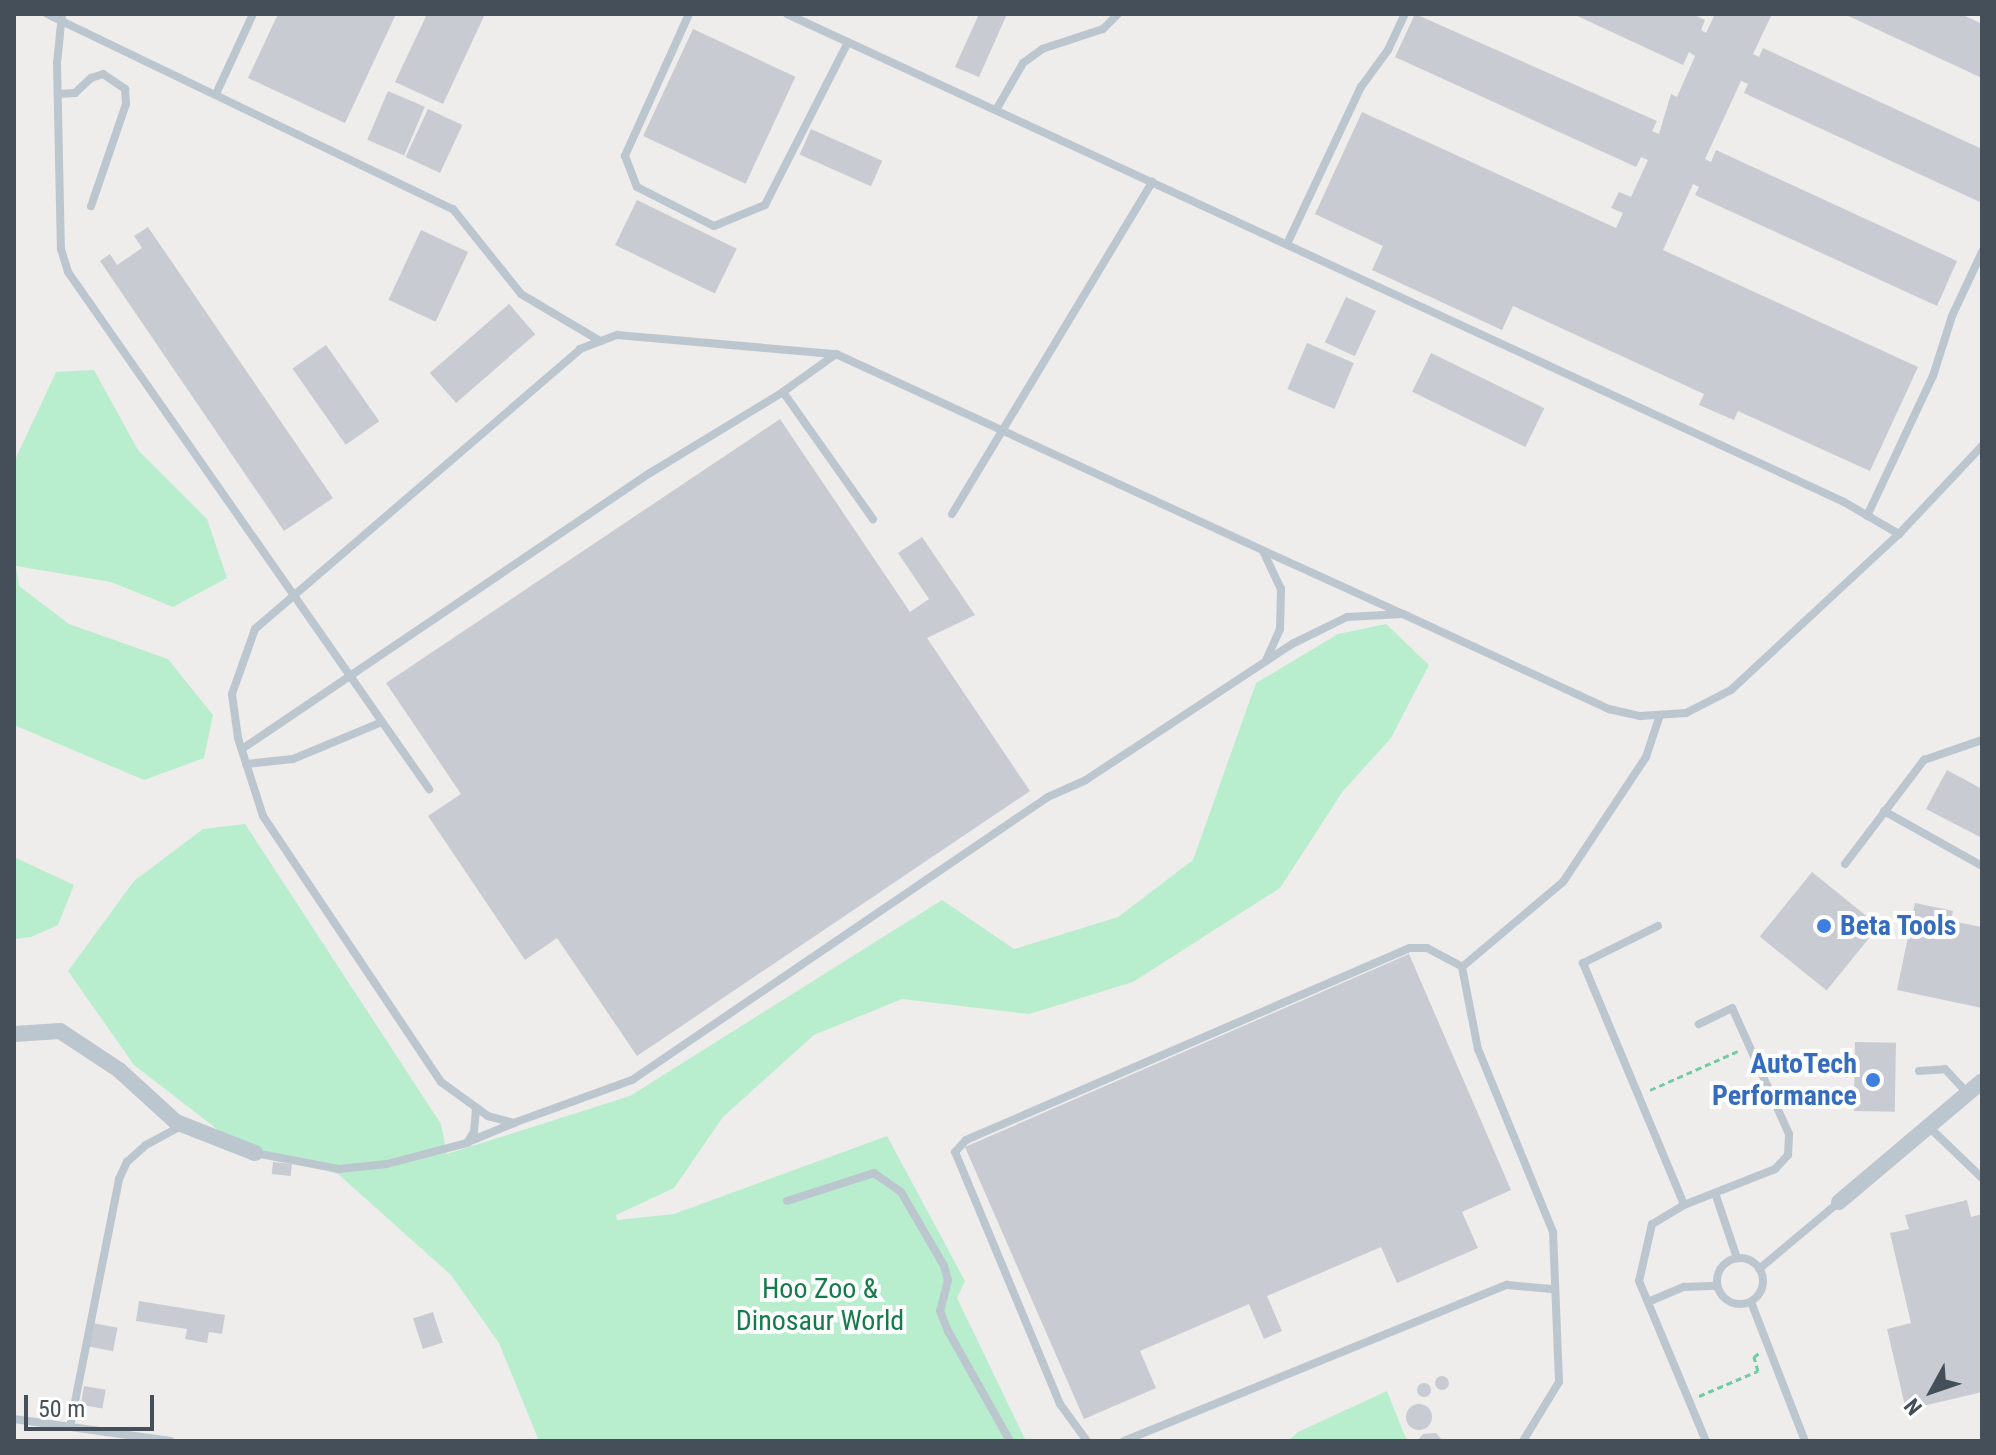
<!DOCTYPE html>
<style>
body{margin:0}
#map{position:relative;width:1996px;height:1455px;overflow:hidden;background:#efecec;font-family:"Roboto Condensed",sans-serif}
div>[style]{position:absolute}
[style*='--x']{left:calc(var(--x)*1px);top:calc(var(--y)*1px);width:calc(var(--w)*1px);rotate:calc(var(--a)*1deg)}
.green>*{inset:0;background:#b8eece}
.building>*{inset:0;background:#c8cbd1;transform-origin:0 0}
.round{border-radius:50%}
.path>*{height:3px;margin-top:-1.5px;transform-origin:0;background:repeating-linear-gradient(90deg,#70cda1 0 6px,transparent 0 10px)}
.service>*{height:8px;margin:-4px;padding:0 4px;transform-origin:4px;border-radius:4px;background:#bcc6cf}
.service>.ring{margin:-4px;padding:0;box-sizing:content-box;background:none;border:8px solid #bcc6cf;border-radius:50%}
.minor>*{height:16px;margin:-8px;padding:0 8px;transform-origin:8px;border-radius:8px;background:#bcc6cf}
.dots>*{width:22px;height:22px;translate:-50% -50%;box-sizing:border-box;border:4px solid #fff;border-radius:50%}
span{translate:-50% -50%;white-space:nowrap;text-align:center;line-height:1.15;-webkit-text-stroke:8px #fff;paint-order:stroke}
.shop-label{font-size:28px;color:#366cbe;font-weight:700}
.left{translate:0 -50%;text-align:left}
.right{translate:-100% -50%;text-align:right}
.park-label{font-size:28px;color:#157b4a}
.frame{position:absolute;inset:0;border:16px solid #444f59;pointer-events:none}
.north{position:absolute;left:1892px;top:1351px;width:80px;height:80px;-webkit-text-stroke:6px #fff;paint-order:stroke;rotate:230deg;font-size:22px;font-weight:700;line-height:32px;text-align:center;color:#444f59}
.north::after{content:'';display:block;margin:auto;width:28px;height:36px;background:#444f59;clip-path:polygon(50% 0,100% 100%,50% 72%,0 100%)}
.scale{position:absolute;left:24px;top:1395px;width:130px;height:36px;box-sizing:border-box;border:4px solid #444f59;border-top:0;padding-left:10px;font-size:24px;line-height:28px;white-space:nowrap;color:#444f59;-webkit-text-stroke:6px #fff;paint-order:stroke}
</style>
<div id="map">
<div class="green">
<div style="clip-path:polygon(94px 370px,138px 450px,207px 519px,227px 578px,173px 607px,111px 582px,16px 566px,19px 586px,69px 624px,168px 659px,213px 715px,204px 758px,144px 780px,14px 725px,14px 462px,56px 372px)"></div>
<div style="clip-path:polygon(1386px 624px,1429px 665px,1391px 738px,1343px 791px,1280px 888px,1133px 982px,1029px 1014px,902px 999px,814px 1035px,723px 1117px,674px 1188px,616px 1215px,617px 1220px,674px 1214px,887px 1136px,965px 1281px,957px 1298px,1026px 1441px,539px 1441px,499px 1343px,451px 1275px,338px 1174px,235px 1143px,134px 1065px,68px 971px,134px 881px,203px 829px,245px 824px,441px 1124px,447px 1154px,630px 1096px,942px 900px,1014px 949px,1118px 917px,1193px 860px,1256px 683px,1338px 634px)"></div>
<div style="clip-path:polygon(14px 857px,74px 885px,58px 925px,31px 937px,14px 939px)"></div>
<div style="clip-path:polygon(1387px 1391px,1407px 1441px,1288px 1441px,1298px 1432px)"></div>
</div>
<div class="building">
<div style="clip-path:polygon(278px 14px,396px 14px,345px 123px,248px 78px)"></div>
<div style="clip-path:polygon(427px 14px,485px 14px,443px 104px,395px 82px)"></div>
<div style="clip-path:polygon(979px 14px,1007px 14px,979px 77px,955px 67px)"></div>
<div style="clip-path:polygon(1415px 14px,1657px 121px,1652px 131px,1659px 134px,1671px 94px,1677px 97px,1695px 56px,1689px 52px,1683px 65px,1573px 14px,1692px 14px,1705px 20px,1701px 30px,1706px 33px,1715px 14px,1772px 14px,1753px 54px,1759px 57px,1763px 48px,1982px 149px,1982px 203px,1744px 93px,1748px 84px,1741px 81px,1705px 159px,1711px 162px,1716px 150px,1957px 261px,1937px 306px,1695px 195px,1699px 187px,1693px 184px,1663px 250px,1918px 367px,1870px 471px,1738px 411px,1734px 420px,1699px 405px,1704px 394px,1513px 306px,1502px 330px,1372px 270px,1383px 246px,1315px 214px,1362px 112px,1616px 228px,1623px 213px,1611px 208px,1619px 192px,1631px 197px,1648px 160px,1641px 157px,1636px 167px,1395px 57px)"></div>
<div style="clip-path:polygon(1844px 14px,1961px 14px,1982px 24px,1982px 78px)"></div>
<div style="left:693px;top:29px;width:113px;height:118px;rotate:25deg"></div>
<div style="left:388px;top:91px;width:40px;height:53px;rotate:23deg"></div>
<div style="left:428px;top:109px;width:38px;height:53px;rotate:25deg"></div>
<div style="left:811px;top:129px;width:78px;height:28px;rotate:24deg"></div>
<div style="left:637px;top:200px;width:111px;height:50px;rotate:26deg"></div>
<div style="clip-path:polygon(148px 227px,333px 498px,284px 531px,100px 261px,110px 254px,117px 265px,142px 248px,134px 236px)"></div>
<div style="left:421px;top:230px;width:52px;height:77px;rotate:25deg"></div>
<div style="left:1346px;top:297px;width:33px;height:50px;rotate:25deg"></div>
<div style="left:509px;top:304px;width:40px;height:105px;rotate:49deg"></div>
<div style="left:1307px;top:343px;width:51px;height:50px;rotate:23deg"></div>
<div style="left:326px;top:345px;width:93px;height:41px;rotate:55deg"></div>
<div style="left:1431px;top:353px;width:126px;height:43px;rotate:26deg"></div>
<div style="clip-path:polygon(780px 419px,910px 612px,929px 599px,898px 553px,922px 537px,975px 615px,927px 638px,1030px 791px,637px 1056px,557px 938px,525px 960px,428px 816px,461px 794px,386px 683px)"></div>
<div style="clip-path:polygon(1947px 770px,1982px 789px,1982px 838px,1926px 809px)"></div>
<div style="left:1812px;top:872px;width:86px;height:83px;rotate:39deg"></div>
<div style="clip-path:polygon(1915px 903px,1953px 911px,1951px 921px,1982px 927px,1982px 1008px,1897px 990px)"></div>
<div style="clip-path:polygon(1409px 954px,1511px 1190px,1462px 1212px,1478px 1248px,1397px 1283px,1381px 1247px,1267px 1296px,1282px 1331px,1264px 1339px,1249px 1304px,1140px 1351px,1156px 1388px,1084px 1419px,965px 1147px)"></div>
<div style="left:1855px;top:1042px;width:41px;height:69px;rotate:1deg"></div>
<div style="left:273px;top:1162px;width:19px;height:12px;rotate:6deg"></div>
<div style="clip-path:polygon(1967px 1200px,1971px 1217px,1982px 1214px,1982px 1392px,1906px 1410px,1887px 1329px,1911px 1323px,1890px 1233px,1909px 1229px,1905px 1215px)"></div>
<div style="clip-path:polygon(139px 1301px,225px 1315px,222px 1334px,209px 1332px,207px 1343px,185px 1339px,187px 1329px,136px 1321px)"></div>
<div style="left:433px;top:1312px;width:32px;height:21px;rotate:72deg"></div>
<div style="left:93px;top:1323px;width:25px;height:24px;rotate:11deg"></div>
<div class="round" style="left:1435px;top:1376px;width:14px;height:14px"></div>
<div class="round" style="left:1417px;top:1383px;width:14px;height:14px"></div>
<div style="left:84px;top:1386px;width:22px;height:19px;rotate:10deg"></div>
<div class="round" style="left:1406px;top:1404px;width:26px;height:26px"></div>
<div style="clip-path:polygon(1436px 1433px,1443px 1441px,1417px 1441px,1423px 1434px)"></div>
</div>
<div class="path">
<div style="--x:1650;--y:1090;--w:96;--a:-23.9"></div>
<div style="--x:1699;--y:1396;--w:64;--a:-23"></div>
<div style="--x:1758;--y:1371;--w:15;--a:-106"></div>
<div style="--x:1754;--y:1357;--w:6;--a:-39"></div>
</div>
<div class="service">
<div style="--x:47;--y:14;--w:450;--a:25.7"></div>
<div style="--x:453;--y:209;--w:109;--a:51.3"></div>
<div style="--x:521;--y:294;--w:92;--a:30.7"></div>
<div style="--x:62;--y:14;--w:49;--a:95.8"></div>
<div style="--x:57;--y:63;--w:186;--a:88.8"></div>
<div style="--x:61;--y:249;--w:24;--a:73"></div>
<div style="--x:68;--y:272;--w:631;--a:55.07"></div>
<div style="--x:689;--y:14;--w:156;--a:114.3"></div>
<div style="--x:625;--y:156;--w:33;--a:69"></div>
<div style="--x:637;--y:187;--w:86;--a:26.9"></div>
<div style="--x:714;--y:226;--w:55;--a:-22.4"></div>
<div style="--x:765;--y:205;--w:183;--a:-63"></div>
<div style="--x:787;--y:14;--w:1164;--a:24.78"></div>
<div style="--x:1844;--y:502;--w:64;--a:30.2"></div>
<div style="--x:58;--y:94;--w:17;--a:-3"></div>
<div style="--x:75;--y:93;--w:22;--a:-43"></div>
<div style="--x:91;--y:78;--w:13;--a:-18"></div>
<div style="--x:103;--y:74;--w:27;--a:34"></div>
<div style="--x:125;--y:89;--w:15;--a:86"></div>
<div style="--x:126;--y:104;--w:108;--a:108.9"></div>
<div style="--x:216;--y:94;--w:88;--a:-65.2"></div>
<div style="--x:996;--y:110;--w:54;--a:-60.1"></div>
<div style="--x:1023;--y:63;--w:24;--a:-36"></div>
<div style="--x:1042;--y:49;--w:64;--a:-18.2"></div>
<div style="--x:1103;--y:29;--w:21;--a:-45"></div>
<div style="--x:1287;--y:244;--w:174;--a:-64.8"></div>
<div style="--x:1361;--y:87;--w:46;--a:-53.9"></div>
<div style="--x:1388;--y:50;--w:40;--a:-65"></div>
<div style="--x:836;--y:354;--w:65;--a:144.4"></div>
<div style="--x:783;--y:392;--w:156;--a:54.7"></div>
<div style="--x:952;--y:514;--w:388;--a:-58.9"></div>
<div style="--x:1867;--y:516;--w:155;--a:-64.8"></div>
<div style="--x:1933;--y:376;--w:63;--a:-72.4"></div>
<div style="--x:1952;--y:316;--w:71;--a:-64.9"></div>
<div style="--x:1263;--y:551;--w:42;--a:64.7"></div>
<div style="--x:1281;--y:589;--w:40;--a:91.4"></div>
<div style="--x:1280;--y:629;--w:35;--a:114"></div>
<div style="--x:1403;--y:614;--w:56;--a:176.9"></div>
<div style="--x:1347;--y:617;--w:61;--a:153.9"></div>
<div style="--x:1292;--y:644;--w:247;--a:146.6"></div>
<div style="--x:1086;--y:780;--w:42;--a:155.9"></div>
<div style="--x:1048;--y:797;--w:503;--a:145.77"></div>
<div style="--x:632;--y:1080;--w:126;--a:160"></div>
<div style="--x:514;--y:1123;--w:27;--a:-165"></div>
<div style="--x:488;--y:1116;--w:58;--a:-144.1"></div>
<div style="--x:441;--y:1082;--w:320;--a:-123.8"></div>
<div style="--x:263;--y:816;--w:82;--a:-107.8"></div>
<div style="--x:238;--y:738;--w:44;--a:-97.8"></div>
<div style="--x:232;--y:694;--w:69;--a:-70.5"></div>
<div style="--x:255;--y:629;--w:429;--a:-40.7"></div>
<div style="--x:580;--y:349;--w:40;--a:-21"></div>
<div style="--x:617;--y:335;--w:220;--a:5"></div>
<div style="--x:836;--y:354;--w:469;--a:24.7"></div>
<div style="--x:1262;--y:550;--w:155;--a:24.4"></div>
<div style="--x:1403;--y:614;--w:227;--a:24.8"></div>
<div style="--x:1609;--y:709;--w:32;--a:13"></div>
<div style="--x:1640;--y:716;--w:46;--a:-3.7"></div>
<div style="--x:1686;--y:713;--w:51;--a:-27.1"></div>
<div style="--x:1731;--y:690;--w:229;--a:-42.9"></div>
<div style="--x:1899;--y:534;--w:121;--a:-46.7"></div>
<div style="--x:242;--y:749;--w:493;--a:-34.1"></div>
<div style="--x:650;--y:473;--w:156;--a:-31.3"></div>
<div style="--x:246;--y:764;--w:47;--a:-6.1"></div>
<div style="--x:293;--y:759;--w:96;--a:-22.6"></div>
<div style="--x:1884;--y:811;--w:112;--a:29.3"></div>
<div style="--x:1845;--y:864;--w:131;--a:-52.8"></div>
<div style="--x:1924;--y:760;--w:61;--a:-19"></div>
<div style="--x:1658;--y:926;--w:84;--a:153.7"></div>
<div style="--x:1583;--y:963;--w:262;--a:67.3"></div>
<div style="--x:1684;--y:1205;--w:37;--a:149"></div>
<div style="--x:1652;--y:1224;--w:58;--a:102.8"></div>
<div style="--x:1639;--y:1281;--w:173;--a:67.3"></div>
<div style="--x:1462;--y:967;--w:84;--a:79"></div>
<div style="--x:1478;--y:1049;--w:198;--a:67.7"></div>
<div style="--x:1553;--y:1232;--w:150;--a:87.7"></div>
<div style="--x:1559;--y:1382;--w:69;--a:121.4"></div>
<div style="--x:1462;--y:967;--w:132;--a:-40.1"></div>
<div style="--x:1563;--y:882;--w:150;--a:-56.4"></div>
<div style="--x:1646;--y:757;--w:44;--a:-71.6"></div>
<div style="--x:1919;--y:1071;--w:26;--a:-4"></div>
<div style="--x:1945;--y:1069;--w:33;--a:47"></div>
<div style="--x:1928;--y:1126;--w:75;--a:43.9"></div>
<div style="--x:468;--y:1142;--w:50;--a:-22.4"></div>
<div style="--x:255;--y:1153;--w:86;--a:10.8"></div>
<div style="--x:339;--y:1169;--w:48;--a:-5.9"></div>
<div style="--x:387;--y:1164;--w:83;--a:-14.7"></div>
<div style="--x:467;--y:1143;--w:13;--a:-58"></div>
<div style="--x:474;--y:1132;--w:24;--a:-85"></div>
<div style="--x:1715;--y:1193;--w:69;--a:71.3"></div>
<div style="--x:787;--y:1201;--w:91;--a:-17.8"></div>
<div style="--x:874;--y:1173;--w:33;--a:35"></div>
<div style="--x:901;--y:1192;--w:86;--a:59.8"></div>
<div style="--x:944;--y:1266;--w:15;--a:74"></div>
<div style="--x:948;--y:1280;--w:32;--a:104"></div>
<div style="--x:940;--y:1311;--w:22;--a:68"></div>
<div style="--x:948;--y:1331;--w:126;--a:60.6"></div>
<div style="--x:1684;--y:1205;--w:98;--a:-21.6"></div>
<div style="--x:1775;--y:1169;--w:19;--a:-47"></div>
<div style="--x:1788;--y:1155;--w:21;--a:-87"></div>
<div style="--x:1789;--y:1134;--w:138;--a:-114.3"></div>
<div style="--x:1732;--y:1008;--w:37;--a:154"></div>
<div class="ring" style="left:1717px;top:1258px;width:38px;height:38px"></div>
<div style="--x:1759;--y:1269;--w:104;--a:-39.9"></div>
<div style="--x:1648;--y:1302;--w:39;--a:-23"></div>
<div style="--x:1684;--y:1287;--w:33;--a:-2"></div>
<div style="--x:1751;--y:1302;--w:149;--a:68.8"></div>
<div style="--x:14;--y:1419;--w:158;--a:8"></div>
<div style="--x:70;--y:1427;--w:253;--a:-78.8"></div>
<div style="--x:119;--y:1179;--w:19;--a:-65"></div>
<div style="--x:127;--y:1162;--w:25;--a:-42"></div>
<div style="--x:146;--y:1145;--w:42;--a:-28.4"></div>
<div style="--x:1087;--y:1441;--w:46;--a:-126.1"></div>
<div style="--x:1060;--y:1404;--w:273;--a:-112.6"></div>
<div style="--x:955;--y:1152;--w:16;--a:-47"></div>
<div style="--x:966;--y:1140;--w:484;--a:-23.4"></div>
<div style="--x:1410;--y:948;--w:17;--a:0"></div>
<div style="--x:1427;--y:948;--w:40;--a:28"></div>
<div style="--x:1124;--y:1441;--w:414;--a:-22.2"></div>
<div style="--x:1507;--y:1285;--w:45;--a:5.1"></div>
</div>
<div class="minor">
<div style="--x:14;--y:1034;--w:46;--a:-3.7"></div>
<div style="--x:60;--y:1031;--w:71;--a:33.5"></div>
<div style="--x:119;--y:1070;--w:77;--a:42.4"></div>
<div style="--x:176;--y:1122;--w:85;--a:21.4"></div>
<div style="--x:1839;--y:1202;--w:187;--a:-40.2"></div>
</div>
<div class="dots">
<div style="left:1824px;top:926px;background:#3f7fe0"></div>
<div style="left:1873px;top:1080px;background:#3f7fe0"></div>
</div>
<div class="shop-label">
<span class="left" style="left:1840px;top:926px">Beta Tools</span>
<span class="right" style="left:1857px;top:1080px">AutoTech<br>Performance</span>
</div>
<div class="park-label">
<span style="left:820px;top:1305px">Hoo Zoo &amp;<br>Dinosaur World</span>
</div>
<div class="frame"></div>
<div class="north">N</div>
<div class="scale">50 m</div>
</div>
